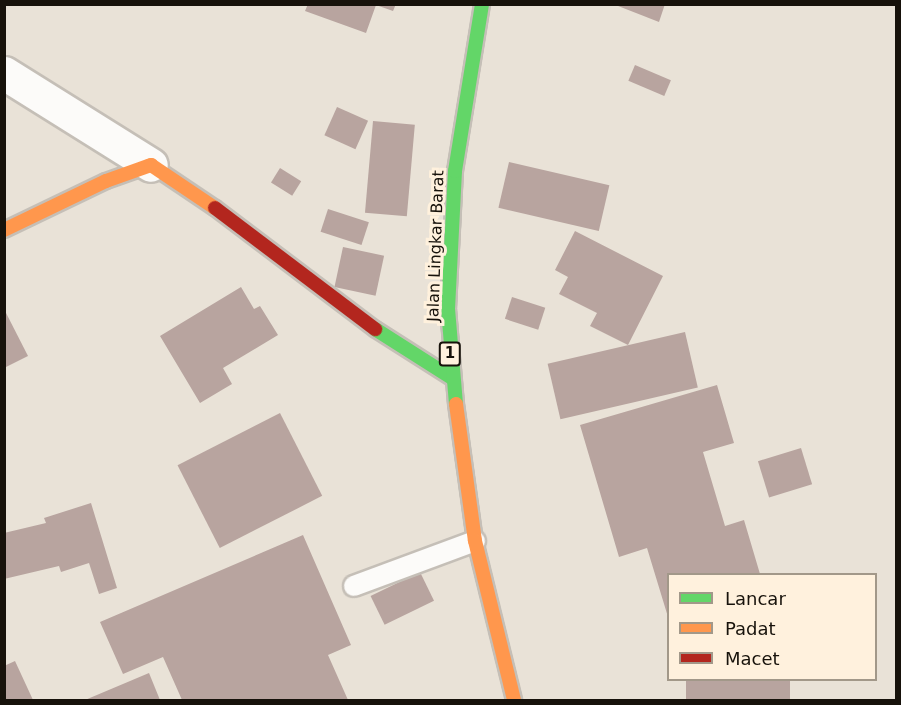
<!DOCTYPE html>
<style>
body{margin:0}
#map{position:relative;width:901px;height:705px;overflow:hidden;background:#e9e2d7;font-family:"DejaVu Sans",sans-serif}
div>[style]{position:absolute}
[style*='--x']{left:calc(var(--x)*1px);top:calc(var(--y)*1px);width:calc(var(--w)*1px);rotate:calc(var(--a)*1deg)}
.building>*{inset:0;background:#b8a49f;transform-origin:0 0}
.roads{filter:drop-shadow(2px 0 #c5bfb7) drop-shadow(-2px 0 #c5bfb7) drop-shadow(0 2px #c5bfb7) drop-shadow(0 -2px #c5bfb7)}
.lane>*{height:20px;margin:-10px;padding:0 10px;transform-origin:10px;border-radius:10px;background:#fcfbf9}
.street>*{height:33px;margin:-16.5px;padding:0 16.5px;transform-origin:16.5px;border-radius:16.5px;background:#fcfbf9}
.fast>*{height:14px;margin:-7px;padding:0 7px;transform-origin:7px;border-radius:7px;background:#63d668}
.slow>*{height:14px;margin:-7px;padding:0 7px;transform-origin:7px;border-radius:7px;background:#ff974d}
.jam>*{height:14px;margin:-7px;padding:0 7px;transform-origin:7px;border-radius:7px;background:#b3261e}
span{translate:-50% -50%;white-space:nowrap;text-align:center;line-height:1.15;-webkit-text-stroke:6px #fff1dd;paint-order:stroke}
.shield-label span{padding:2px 4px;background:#fff1dd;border:2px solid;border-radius:4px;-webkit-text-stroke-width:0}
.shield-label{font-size:15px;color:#17120b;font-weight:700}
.street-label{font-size:16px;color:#17120b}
.frame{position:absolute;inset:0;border:6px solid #17120b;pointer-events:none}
.legend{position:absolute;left:667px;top:573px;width:210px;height:108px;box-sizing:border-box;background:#fff1dd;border:2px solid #a29889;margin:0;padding:8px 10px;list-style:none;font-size:18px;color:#17120b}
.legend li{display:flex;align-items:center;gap:12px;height:30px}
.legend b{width:30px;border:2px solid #a29889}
</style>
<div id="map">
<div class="building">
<div style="clip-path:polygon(308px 4px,396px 4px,393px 11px,376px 5px,366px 33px,305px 11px)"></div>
<div style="clip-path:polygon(613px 4px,665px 4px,659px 22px)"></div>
<div style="left:635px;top:65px;width:39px;height:17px;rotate:23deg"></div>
<div style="left:337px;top:107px;width:34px;height:31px;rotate:24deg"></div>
<div style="left:373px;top:121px;width:42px;height:92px;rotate:5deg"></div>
<div style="left:509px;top:162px;width:103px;height:47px;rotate:13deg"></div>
<div style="left:280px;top:168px;width:25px;height:17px;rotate:32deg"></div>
<div style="left:328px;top:209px;width:43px;height:24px;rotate:18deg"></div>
<div style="clip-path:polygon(575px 231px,663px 276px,628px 345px,590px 326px,597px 313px,559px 294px,568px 277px,555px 270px)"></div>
<div style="left:343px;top:247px;width:42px;height:41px;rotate:12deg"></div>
<div style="clip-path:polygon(241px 287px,254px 309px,260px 306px,278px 335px,223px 368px,232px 384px,200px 403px,160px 336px)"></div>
<div style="left:512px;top:297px;width:35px;height:23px;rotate:18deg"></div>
<div style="clip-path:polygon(4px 309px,28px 356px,4px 368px)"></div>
<div style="left:685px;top:332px;width:57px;height:141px;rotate:77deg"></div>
<div style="clip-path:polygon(717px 385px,734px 443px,703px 452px,725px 526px,744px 520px,760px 574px,668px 574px,668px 617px,647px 548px,619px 557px,580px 425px)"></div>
<div style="left:280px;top:413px;width:93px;height:115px;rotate:63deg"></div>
<div style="left:801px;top:448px;width:38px;height:45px;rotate:73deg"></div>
<div style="clip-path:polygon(91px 503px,117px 588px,99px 594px,89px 563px,61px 572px,59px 566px,4px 579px,4px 533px,46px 523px,44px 518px)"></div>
<div style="clip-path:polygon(303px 535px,351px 645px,328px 655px,348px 700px,182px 700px,163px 657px,123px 674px,100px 622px)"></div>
<div style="left:420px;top:572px;width:32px;height:55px;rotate:64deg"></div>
<div style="clip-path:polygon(15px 661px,33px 700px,4px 700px,4px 666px)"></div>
<div style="clip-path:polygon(149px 673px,160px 700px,85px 700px)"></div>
<div style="left:686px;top:680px;width:104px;height:21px"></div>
</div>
<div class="roads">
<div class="lane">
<div style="--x:354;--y:586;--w:129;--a:-20.4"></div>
</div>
<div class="street">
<div style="--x:4;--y:73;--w:173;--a:32"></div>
</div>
<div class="fast">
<div style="--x:375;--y:329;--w:91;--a:32.5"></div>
<div style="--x:456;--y:404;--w:95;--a:-94.8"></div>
<div style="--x:448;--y:309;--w:138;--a:-87.1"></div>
<div style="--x:455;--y:171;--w:169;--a:-80.8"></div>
</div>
<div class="slow">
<div style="--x:4;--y:230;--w:113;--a:-25.7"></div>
<div style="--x:106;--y:181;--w:48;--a:-19.6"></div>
<div style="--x:151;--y:165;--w:77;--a:33.9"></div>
<div style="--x:456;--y:404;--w:138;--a:82.1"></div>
<div style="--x:475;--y:541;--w:164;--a:76.2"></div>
</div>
<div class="jam">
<div style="--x:215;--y:208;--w:201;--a:37.1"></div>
</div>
</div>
<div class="shield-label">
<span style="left:450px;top:354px">1</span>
</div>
<div class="street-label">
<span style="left:436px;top:246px;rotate:-88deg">Jalan Lingkar Barat</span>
</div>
<div class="frame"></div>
<ul class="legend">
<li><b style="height:8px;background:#63d668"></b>Lancar</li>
<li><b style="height:8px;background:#ff974d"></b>Padat</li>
<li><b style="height:8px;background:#b3261e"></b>Macet</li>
</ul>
</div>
